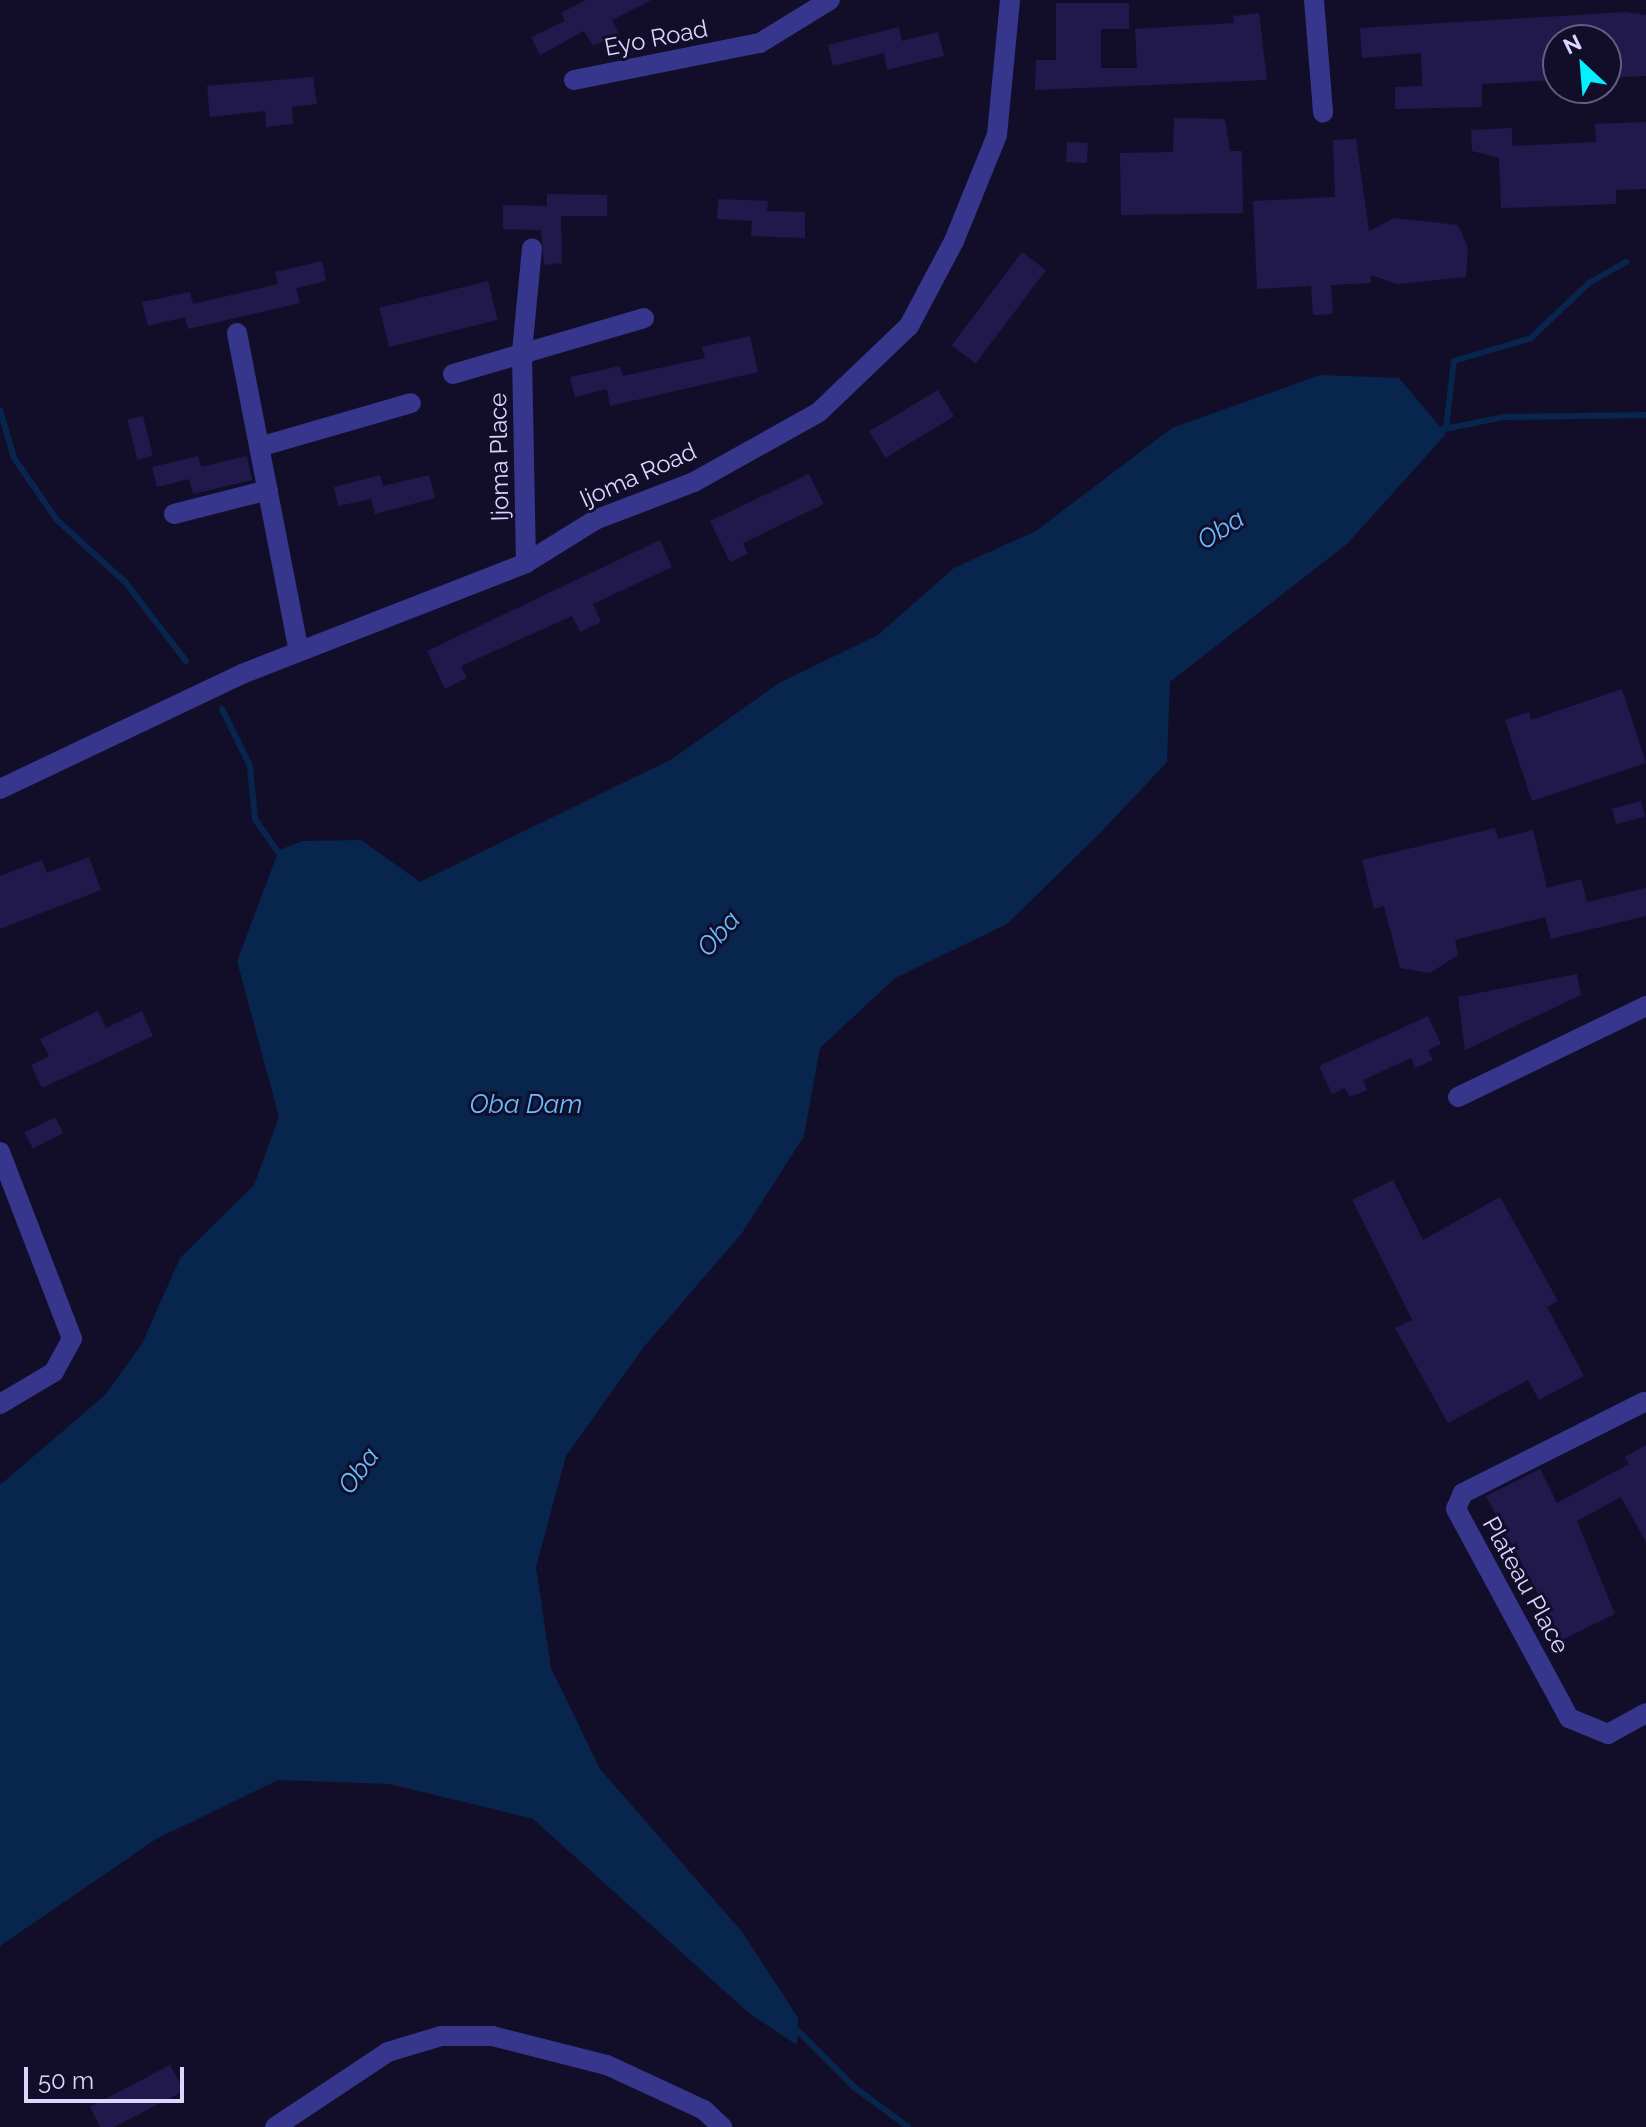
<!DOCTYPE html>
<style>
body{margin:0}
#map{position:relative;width:1646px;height:2127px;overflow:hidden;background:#120e2a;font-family:Raleway,sans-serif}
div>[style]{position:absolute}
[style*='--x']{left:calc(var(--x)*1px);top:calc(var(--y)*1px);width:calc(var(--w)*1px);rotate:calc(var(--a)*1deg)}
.water>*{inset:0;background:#08254e}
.stream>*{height:6px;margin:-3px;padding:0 3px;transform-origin:3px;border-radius:3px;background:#08254e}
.building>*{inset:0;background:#21194c;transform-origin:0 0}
.minor>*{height:20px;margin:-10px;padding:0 10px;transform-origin:10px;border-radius:10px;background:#36368c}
span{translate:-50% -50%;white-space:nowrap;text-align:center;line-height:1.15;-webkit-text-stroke:6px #120e2a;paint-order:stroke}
.street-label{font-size:24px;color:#dad7ff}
.water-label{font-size:26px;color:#65beff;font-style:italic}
.north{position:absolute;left:1542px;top:24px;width:80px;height:80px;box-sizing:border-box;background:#120e2a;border:2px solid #625e7f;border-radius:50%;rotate:334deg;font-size:22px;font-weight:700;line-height:32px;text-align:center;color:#dad7ff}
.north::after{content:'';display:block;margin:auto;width:28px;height:36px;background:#03f0ff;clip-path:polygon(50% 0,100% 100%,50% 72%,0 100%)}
.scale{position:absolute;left:24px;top:2067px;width:160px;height:36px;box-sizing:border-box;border:4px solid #dad7ff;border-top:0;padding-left:10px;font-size:24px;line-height:28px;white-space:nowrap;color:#dad7ff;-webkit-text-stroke:6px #120e2a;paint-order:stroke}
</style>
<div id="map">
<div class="water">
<div style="clip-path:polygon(1320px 375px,1399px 378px,1446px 434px,1348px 543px,1170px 682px,1167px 762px,1101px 832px,1007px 924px,895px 978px,820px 1048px,804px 1136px,742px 1233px,643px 1348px,566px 1456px,536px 1567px,551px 1668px,600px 1769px,743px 1933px,798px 2018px,797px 2045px,749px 2013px,533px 1819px,390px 1784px,278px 1780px,156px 1839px,0 1946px,0 1485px,105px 1395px,142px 1344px,180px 1258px,254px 1185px,279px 1117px,237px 961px,279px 850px,303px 841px,361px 840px,420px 882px,672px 759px,779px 683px,878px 635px,954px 568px,1036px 531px,1172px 428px)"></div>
</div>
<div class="stream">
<div style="--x:0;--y:410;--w:50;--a:73.7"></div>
<div style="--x:14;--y:458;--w:75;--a:55.3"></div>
<div style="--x:57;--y:520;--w:92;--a:42.4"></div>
<div style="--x:125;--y:582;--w:100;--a:52.3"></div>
<div style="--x:1446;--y:427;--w:66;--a:-83.1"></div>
<div style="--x:1454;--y:361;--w:80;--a:-16.6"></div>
<div style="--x:1531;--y:338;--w:80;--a:-43.5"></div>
<div style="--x:1589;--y:283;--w:43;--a:-29.6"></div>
<div style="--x:1435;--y:431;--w:69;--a:-11.6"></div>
<div style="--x:1503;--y:417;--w:143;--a:-0.8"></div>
<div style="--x:222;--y:709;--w:64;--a:63.8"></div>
<div style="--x:250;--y:766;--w:53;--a:84.6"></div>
<div style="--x:255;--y:819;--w:47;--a:55.3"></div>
<div style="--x:794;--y:2027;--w:85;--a:45"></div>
<div style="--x:854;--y:2087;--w:67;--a:36.5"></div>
</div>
<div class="building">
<div style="clip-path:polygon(586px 0,651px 0,612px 20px,619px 33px,593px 46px,584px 31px,540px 55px,531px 37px,565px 21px,561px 13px)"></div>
<div style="clip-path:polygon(1056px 3px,1129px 3px,1129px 29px,1101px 29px,1101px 68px,1137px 68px,1135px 29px,1234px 23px,1233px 16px,1259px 13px,1267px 80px,1035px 90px,1036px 60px,1056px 60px)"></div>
<div style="clip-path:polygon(1626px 12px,1646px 15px,1646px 76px,1606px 78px,1606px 39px,1558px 40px,1558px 80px,1482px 84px,1482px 107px,1395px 109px,1395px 87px,1422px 86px,1421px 53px,1362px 58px,1360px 28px)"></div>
<div style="clip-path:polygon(899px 27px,902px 41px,938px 32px,944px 56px,887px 70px,884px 53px,833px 66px,828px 45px)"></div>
<div style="clip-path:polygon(313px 77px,317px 104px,292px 107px,293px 124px,266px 127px,265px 111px,210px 117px,207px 86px)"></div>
<div style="clip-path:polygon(1174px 118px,1225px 119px,1230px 151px,1242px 151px,1243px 213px,1121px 215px,1120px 153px,1173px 152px)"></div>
<div style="clip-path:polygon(1646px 122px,1646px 189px,1616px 190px,1616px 204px,1501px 208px,1499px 158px,1472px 151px,1471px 130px,1512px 128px,1512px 146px,1596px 142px,1595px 124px)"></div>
<div style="clip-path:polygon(1356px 139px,1369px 231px,1395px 218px,1458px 225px,1468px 248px,1466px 277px,1397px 284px,1371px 275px,1371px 283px,1331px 285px,1333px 314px,1313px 315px,1311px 286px,1257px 289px,1253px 201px,1335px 197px,1333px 140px)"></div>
<div style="left:1067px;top:142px;width:21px;height:20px;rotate:3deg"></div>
<div style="clip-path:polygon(547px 194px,607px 195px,607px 216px,561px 216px,562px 263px,544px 265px,541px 230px,503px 229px,503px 205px,547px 206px)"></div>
<div style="clip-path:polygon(718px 199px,768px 201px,767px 211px,805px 212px,805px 238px,751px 236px,752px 221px,717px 219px)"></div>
<div style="left:1022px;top:252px;width:30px;height:117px;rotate:37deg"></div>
<div style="clip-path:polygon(322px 261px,326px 281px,296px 288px,300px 303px,188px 329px,185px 317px,148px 326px,142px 302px,190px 292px,193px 304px,278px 284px,275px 272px)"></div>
<div style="left:488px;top:281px;width:40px;height:112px;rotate:76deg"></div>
<div style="clip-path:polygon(750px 336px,758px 372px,610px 406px,607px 389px,575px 397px,570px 377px,620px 366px,623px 376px,705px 358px,702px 347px)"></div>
<div style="left:938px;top:390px;width:31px;height:80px;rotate:59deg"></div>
<div style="left:143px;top:416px;width:41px;height:16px;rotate:76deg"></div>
<div style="clip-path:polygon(198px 456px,201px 467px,247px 456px,252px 480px,193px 494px,189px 479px,157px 487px,152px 467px)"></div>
<div style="clip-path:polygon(809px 474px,824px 504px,743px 543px,748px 554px,730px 562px,710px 521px)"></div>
<div style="clip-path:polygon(380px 475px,383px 486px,429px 475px,435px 498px,375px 514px,371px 499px,338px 506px,334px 487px)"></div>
<div style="clip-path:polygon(660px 540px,672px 567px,593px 604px,601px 622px,580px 632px,572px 616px,461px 666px,467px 678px,445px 689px,427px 651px)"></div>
<div style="clip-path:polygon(1622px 689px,1646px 763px,1532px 801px,1505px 720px,1529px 712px,1531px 720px)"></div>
<div style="left:1641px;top:801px;width:16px;height:30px;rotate:75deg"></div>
<div style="clip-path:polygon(1495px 828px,1498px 839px,1533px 830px,1547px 888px,1581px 879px,1587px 902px,1646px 888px,1646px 916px,1551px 939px,1545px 917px,1455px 940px,1458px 955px,1430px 973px,1400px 968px,1384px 906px,1374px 909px,1362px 860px)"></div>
<div style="clip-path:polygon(89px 857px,101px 890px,0 929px,0 876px,42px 860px,47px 873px)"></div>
<div style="clip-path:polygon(1577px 974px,1581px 995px,1465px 1050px,1458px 997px)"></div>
<div style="clip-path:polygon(98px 1011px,106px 1028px,142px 1011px,153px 1036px,42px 1088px,31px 1065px,49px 1056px,40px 1039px)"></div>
<div style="clip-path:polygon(1428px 1016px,1441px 1044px,1428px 1050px,1433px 1060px,1415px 1068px,1411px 1058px,1363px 1080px,1367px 1090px,1350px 1097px,1345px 1088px,1332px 1094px,1319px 1066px)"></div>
<div style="left:55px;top:1117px;width:18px;height:34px;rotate:63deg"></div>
<div style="clip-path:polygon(1393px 1180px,1423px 1240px,1500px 1197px,1558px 1301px,1547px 1307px,1584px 1376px,1539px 1400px,1528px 1380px,1448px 1423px,1395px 1328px,1412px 1320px,1352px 1200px)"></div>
<div style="clip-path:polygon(1646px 1445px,1646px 1542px,1621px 1497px,1577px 1521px,1615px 1614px,1562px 1640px,1486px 1496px,1540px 1469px,1557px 1503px,1629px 1464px,1625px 1457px)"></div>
<div style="clip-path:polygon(170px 2065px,184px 2091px,114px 2127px,100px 2127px,90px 2107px)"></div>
</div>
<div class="minor">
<div style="--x:1314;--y:0;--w:113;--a:85.4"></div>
<div style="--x:574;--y:80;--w:190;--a:-11.3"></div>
<div style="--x:760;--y:43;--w:82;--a:-31.6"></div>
<div style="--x:237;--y:333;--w:324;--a:79"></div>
<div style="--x:453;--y:374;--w:199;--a:-16.3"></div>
<div style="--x:259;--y:447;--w:158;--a:-16.1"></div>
<div style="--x:174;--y:514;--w:97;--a:-14.3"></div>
<div style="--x:526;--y:563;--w:211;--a:-91.1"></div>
<div style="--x:522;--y:352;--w:104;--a:-84.5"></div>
<div style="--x:0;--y:789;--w:268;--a:-25.4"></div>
<div style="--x:242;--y:674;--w:305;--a:-21.3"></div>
<div style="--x:526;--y:563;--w:81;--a:-31.9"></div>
<div style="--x:595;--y:520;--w:106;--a:-21"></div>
<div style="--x:694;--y:482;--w:143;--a:-29.2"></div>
<div style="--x:819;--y:412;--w:124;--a:-43.7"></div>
<div style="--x:909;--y:326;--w:96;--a:-62.1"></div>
<div style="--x:954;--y:241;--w:114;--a:-67.9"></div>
<div style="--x:997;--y:135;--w:136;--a:-84.5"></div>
<div style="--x:1458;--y:1097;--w:209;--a:-25.8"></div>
<div style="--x:0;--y:1152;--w:200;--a:68.9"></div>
<div style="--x:72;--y:1339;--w:38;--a:119"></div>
<div style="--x:54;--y:1372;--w:63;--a:149.3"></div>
<div style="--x:1644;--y:1402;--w:203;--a:153.3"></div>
<div style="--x:1463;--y:1493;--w:17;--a:114"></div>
<div style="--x:1456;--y:1509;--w:238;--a:61.6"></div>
<div style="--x:1569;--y:1718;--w:42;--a:22.3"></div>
<div style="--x:1608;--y:1734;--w:43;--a:-28.9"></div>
<div style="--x:275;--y:2127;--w:136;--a:-33.6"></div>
<div style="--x:388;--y:2052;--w:55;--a:-16.8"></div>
<div style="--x:441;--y:2036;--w:51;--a:0"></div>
<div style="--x:492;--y:2036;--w:119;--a:14.2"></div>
<div style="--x:607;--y:2065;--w:107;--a:24.9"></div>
<div style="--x:704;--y:2110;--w:25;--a:43"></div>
</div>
<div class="street-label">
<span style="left:656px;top:38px;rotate:-11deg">Eyo Road</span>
<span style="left:499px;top:457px;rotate:-91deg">Ijoma Place</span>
<span style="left:638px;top:475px;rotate:-24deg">Ijoma Road</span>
<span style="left:1526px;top:1585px;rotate:61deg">Plateau Place</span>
</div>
<div class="water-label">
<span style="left:1221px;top:530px;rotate:-33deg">Oba</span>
<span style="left:719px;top:934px;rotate:-49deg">Oba</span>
<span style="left:526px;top:1105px">Oba Dam</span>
<span style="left:359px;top:1471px;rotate:-54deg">Oba</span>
</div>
<div class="north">N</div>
<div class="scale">50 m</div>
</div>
